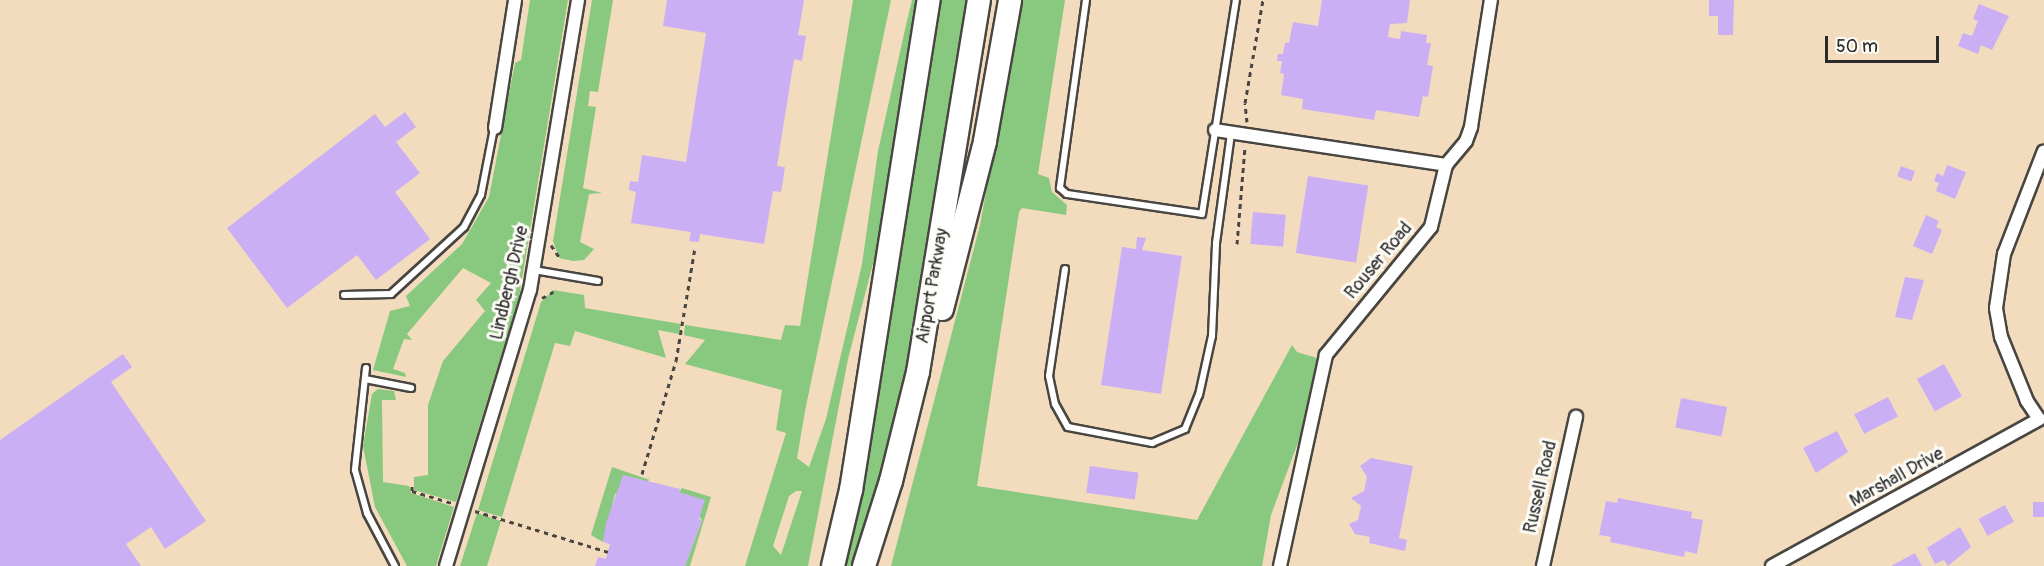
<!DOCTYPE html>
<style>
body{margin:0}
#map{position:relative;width:2044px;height:566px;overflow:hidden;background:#f3dcbe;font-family:Pangolin,sans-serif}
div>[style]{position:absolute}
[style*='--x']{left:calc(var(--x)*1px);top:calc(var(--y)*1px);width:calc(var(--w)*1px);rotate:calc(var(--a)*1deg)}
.green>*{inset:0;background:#89c87f}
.building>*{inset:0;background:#caaff4;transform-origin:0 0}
.path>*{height:3px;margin-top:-1.5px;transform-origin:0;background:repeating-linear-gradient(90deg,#494641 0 4.5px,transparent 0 9px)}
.roads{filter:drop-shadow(2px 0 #494641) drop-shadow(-2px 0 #494641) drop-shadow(0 2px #494641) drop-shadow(0 -2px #494641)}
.lane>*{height:6px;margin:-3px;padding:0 3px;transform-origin:3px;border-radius:3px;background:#fff}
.street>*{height:12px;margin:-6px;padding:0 6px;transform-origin:6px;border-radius:6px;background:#fff}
.highway>*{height:22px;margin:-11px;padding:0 11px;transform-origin:11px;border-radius:11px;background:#fff}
span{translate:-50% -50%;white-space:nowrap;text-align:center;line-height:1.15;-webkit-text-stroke:6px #fdfcf7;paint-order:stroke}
.street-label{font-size:18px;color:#2b2b2b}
.scale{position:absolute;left:1825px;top:36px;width:114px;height:27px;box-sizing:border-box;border:3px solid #2b2b2b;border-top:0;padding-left:8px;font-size:18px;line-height:21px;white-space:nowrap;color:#2b2b2b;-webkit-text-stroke:4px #fdfcf7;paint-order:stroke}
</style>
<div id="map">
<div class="green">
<div style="clip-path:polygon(530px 0,568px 0,519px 297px,456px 502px,414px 490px,414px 477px,428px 475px,428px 405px,443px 361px,485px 311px,476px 300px,491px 283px,463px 268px,407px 334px,412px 340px,404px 339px,393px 369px,405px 373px,406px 377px,373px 370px,390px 311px,410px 306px,406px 296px,462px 244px,489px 197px,515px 63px,521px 60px)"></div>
<div style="clip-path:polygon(592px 0,613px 0,598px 92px,590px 91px,588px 106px,596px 107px,583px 188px,602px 193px,589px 194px,580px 242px,594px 249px,584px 260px,573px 261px,559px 258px,553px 241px)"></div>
<div style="clip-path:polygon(evenodd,853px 0,891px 0,806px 406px,797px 458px,809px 467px,826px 419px,862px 264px,878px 151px,906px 25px,912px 0,920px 0,886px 214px,848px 359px,808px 566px,745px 566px,786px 433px,776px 430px,782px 390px,685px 364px,705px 340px,684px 335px,685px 325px,781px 340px,785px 325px,800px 326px,853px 0,796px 491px,802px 491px,781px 555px,773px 546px,789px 496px,796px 491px)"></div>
<div style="clip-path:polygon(939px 0,969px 0,905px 387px,856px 566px,843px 566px)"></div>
<div style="clip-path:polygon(1021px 0,1065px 0,1038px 174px,1049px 178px,1052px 192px,1067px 205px,1066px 215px,1022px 208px,1019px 212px,977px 486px,1197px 520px,1292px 345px,1297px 352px,1317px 358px,1299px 440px,1271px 515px,1262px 566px,891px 566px,980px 225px)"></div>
<div style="clip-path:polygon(553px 290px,584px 295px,585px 308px,681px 324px,679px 334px,658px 330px,666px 358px,575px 331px,570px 346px,555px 343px,502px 517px,478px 510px,541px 302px)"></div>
<div style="clip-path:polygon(378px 389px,394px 391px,396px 400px,382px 400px,383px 482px,409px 486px,411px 493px,454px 507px,436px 566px,407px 566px,375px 507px,363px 446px,372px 394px)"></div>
<div style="clip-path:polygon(612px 467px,650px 480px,615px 494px,603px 542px,591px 535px)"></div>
<div style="clip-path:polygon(682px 488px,711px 497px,690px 566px,685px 566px,702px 520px,679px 492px)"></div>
<div style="clip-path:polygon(477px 513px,501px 521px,487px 566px,460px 566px)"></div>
</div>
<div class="building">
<div style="clip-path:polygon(667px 0,804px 0,798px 35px,806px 36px,802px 61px,794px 59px,777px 166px,785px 167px,783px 181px,781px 192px,773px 191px,764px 244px,700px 234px,699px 242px,689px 241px,691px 232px,631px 223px,636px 192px,629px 190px,630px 181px,638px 182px,642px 155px,686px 162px,706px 33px,663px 26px)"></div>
<div style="clip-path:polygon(1322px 0,1410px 0,1407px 23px,1390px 24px,1388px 37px,1400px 39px,1401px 31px,1427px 35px,1426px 43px,1431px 43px,1427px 65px,1433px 66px,1428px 97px,1423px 96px,1419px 117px,1376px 110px,1374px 120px,1302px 109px,1303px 99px,1281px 95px,1284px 74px,1280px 73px,1282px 61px,1277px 61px,1278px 54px,1283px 54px,1285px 43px,1289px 43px,1293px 22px,1318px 26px)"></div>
<div style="clip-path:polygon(1709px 0,1734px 0,1733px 35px,1718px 35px,1718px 16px,1709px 16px)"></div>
<div style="clip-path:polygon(1979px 4px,2009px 16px,1992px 50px,1981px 45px,1978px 54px,1958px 46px,1963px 33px,1972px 36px,1978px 21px,1973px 19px)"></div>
<div style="clip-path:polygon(405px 112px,416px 127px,396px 142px,420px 173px,395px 192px,430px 239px,376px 280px,357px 255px,287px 308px,227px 228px,375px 114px,385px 127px)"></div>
<div style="clip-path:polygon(1947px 165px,1966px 172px,1955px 199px,1936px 191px,1939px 183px,1934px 181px,1937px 173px,1943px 176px)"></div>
<div style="left:1901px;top:166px;width:15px;height:11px;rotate:20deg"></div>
<div style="left:1308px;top:176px;width:61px;height:78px;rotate:9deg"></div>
<div style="left:1253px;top:212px;width:33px;height:32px;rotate:5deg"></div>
<div style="clip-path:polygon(1926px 215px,1939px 221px,1936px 227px,1942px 230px,1932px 254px,1913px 246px)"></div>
<div style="clip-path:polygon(1137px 237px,1146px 238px,1142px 250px,1182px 256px,1161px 394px,1101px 385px,1122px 247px,1136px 249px)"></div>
<div style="clip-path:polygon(1905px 277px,1924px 280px,1912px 320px,1895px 317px)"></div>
<div style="clip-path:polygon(123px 354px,132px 367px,111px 382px,206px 521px,165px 549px,151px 527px,126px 544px,141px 566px,0 566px,0 440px)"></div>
<div style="left:1944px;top:364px;width:37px;height:31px;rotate:61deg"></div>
<div style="left:1888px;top:397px;width:22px;height:38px;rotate:63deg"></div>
<div style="left:1681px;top:398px;width:47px;height:30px;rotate:11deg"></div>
<div style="clip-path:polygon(1837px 431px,1848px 452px,1816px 473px,1803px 448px)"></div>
<div style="clip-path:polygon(1371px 458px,1413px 466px,1399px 538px,1407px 540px,1405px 551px,1369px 543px,1370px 537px,1355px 534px,1349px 524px,1358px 520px,1361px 506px,1351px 498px,1364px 491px,1367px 477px,1360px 466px)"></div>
<div style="left:1090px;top:466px;width:49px;height:27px;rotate:8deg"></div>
<div style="clip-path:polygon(623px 475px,680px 489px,679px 492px,705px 500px,699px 519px,702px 520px,685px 566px,595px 566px,598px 557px,606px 559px,610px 544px,603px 542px,606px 523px)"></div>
<div style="clip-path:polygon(1618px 498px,1692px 512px,1691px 518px,1703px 520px,1697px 554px,1685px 551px,1684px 557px,1610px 542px,1611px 537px,1599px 535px,1606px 501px,1617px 503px)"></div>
<div style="left:2033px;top:502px;width:11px;height:15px"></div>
<div style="left:2005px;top:505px;width:19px;height:30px;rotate:62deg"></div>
<div style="clip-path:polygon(1960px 527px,1971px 547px,1948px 566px,1944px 560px,1935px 564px,1927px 548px)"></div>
<div style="clip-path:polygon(1915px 553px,1922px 566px,1891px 566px)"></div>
</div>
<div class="path">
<div style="--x:1247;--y:122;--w:19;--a:-96"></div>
<div style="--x:1245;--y:103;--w:105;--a:-80.1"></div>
<div style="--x:1237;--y:244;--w:97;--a:-85.3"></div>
<div style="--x:551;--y:245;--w:14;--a:56"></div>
<div style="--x:542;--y:298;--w:13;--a:-29"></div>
<div style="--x:642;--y:474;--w:118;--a:-73.3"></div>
<div style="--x:676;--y:361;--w:115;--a:-80.5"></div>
<div style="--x:412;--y:486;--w:5;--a:90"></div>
<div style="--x:412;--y:491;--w:42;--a:16.7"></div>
<div style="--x:475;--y:511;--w:139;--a:17.1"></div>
</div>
<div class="roads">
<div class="lane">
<div style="--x:1086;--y:0;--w:190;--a:97.9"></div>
<div style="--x:1060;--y:188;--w:9;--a:41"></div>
<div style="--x:1067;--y:194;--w:136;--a:8.4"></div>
<div style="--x:1202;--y:214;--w:217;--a:-81"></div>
<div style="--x:1065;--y:269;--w:108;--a:98.5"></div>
<div style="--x:1049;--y:376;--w:29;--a:78"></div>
<div style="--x:1055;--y:404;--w:26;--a:61"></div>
<div style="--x:1068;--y:427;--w:86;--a:10.8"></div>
<div style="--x:1152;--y:443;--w:36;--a:-23"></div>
<div style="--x:1185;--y:429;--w:37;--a:-68"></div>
<div style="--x:1199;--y:395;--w:60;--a:-77.6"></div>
<div style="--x:1212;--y:336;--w:93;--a:-87.5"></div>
<div style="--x:1216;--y:243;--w:111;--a:-82.2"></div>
<div style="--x:534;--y:270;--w:65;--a:9.8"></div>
<div style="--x:344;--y:295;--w:47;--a:-1.2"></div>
<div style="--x:391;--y:294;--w:99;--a:-42.5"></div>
<div style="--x:464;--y:227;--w:36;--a:-62"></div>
<div style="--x:481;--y:195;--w:68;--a:-79"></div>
<div style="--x:366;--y:368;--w:103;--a:96.2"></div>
<div style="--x:355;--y:470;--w:45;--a:74.4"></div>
<div style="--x:367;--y:513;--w:60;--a:62.2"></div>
<div style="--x:365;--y:379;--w:47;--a:11.1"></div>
</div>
<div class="street">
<div style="--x:495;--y:128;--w:130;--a:-81.1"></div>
<div style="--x:1215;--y:130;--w:234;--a:8.6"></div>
<div style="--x:1446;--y:165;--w:64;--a:103.6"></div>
<div style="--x:1431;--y:227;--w:166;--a:129.4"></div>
<div style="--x:1326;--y:355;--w:216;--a:102.3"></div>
<div style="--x:1446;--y:165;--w:31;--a:-50"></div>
<div style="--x:1466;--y:141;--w:15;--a:-70"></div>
<div style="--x:1471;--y:127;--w:129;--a:-81.1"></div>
<div style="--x:2039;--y:419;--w:22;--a:-124"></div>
<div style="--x:2027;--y:401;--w:69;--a:-112.1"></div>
<div style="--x:2001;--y:337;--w:29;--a:-100"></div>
<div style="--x:1996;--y:308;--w:55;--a:-81.6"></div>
<div style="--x:2004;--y:254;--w:110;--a:-68.8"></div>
<div style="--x:446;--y:566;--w:288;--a:-73.1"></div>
<div style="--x:530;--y:290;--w:294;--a:-80.6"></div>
<div style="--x:1543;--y:566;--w:153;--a:-77.5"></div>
<div style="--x:1772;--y:566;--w:305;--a:-28.8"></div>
</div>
<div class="highway">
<div style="--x:942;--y:309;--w:173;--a:-75.6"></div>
<div style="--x:985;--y:141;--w:143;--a:-79.9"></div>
<div style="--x:833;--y:566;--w:78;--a:-76.7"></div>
<div style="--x:851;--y:490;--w:496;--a:-81"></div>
<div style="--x:864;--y:566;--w:89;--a:-72.4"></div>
<div style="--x:891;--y:481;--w:112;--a:-76.1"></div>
<div style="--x:918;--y:372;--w:377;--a:-80.7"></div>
</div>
</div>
<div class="street-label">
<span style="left:1379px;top:261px;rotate:-50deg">Rouser Road</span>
<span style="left:510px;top:283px;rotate:-77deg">Lindbergh Drive</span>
<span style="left:933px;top:286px;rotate:-80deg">Airport Parkway</span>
<span style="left:1897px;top:478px;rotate:-29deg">Marshall Drive</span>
<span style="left:1541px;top:487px;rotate:-77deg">Russell Road</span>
</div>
<div class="scale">50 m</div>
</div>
